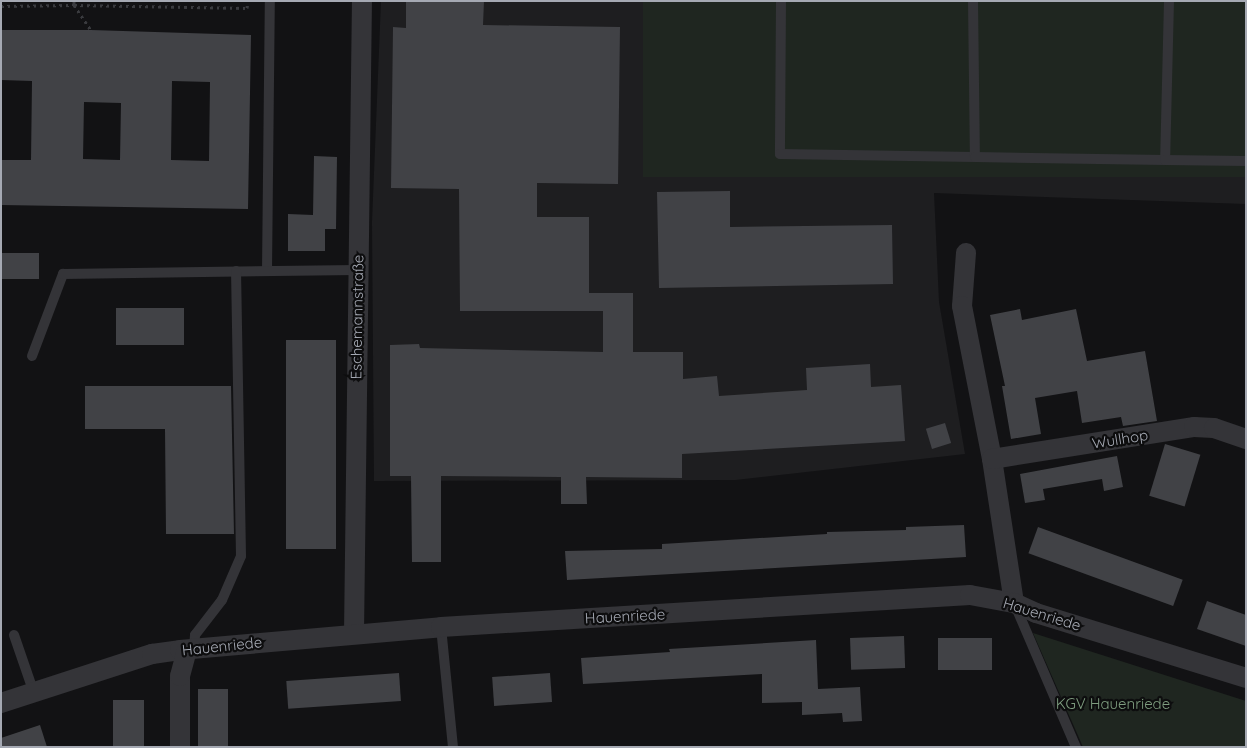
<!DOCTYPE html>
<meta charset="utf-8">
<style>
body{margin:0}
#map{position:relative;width:1247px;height:748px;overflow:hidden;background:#121214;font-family:Quicksand,sans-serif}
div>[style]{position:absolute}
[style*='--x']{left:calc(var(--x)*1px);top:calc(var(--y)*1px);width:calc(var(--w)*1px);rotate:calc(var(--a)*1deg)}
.built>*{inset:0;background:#1e1e20}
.green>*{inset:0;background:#1f2620;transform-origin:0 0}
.building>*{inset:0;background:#414246;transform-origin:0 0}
.path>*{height:3px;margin-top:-1.5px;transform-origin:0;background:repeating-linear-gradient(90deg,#3a3b3f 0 2.5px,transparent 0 6.5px)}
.lane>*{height:10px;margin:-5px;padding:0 5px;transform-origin:5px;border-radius:5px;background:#343438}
.street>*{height:20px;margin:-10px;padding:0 10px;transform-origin:10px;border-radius:10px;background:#343438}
span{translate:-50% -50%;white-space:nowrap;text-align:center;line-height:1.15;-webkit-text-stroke:4.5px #0d0d0e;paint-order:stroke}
.street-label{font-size:15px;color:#a5a9b3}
.park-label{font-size:15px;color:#7e9c7f}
.frame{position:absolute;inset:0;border:2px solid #a5a9b3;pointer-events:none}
</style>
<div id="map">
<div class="built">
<div style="clip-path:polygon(381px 1px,1246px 1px,1246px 204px,934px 193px,939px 302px,965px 454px,735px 480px,374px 481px,372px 222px)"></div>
</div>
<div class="green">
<div style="left:643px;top:1px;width:603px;height:176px"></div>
<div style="clip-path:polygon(1033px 633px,1246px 701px,1246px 747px,1083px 747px)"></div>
</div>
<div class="building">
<div style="clip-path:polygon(406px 1px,484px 1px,483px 25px,620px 27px,618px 184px,537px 183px,537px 217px,589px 217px,589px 293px,633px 293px,633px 352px,683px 352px,683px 379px,717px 376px,719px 396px,807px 390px,806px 368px,870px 364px,871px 387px,901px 385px,905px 441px,682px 454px,682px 478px,586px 477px,587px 504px,561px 504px,561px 477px,441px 476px,441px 562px,412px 562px,411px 476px,390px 476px,390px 345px,419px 344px,420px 348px,603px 352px,603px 311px,460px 311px,459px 189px,391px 188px,393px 27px,406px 28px)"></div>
<div style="clip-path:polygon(evenodd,1px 30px,91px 30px,251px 35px,248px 209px,1px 205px,1px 160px,31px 160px,32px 81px,1px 80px,1px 30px,172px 81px,210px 82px,209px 161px,171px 160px,172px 81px,1px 30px,84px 102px,121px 103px,120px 160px,83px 159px,84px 102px)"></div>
<div style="clip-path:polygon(314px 156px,337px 157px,336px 229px,325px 229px,325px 251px,288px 251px,288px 214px,313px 215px)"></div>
<div style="clip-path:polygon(730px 191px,730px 227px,892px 225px,893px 284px,659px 288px,657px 192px)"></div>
<div style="left:1px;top:253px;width:38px;height:26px"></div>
<div style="left:184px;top:308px;width:37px;height:68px;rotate:90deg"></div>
<div style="clip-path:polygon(1020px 309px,1022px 320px,1076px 309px,1087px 361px,1145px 351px,1157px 421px,1123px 426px,1121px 417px,1082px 423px,1077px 391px,1035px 398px,1041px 434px,1011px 439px,1002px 386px,1005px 386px,990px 315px)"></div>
<div style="left:286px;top:340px;width:50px;height:209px"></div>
<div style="clip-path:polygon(85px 386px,231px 386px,234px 534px,166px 534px,165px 429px,85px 429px)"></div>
<div style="left:945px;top:423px;width:21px;height:20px;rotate:73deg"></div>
<div style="left:1165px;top:444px;width:37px;height:54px;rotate:17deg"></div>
<div style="clip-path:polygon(1117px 456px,1123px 487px,1104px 491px,1102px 479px,1043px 489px,1045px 500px,1025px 503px,1020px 474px)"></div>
<div style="clip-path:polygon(964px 525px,966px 557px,567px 580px,565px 551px,662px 549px,662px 544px,827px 534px,827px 532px,906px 530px,906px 527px)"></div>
<div style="left:1038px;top:527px;width:154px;height:28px;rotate:20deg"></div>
<div style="clip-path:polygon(1207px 601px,1246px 615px,1246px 646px,1197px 629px)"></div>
<div style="left:904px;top:636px;width:32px;height:54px;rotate:88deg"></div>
<div style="left:938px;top:638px;width:54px;height:32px"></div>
<div style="clip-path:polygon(816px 640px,818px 689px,860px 687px,862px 721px,843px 722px,842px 713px,802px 715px,802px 702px,762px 703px,762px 674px,583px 684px,581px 658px,670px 652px,669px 649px)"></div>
<div style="left:399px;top:673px;width:28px;height:113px;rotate:86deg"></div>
<div style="left:550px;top:673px;width:29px;height:58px;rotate:86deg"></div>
<div style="left:198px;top:689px;width:30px;height:58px"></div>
<div style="left:113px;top:700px;width:31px;height:47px"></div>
<div style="clip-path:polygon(40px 725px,47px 747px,1px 747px,1px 738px)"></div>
</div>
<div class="path">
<div style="--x:74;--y:1;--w:4;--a:90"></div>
<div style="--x:74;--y:5;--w:30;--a:56"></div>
<div style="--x:1;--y:6;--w:73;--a:-0.8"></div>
<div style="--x:74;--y:5;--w:173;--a:1"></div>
<div style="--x:247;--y:8;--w:7;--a:-82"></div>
</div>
<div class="lane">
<div style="--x:781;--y:1;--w:153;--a:90.4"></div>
<div style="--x:780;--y:154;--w:195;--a:0.9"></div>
<div style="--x:973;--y:1;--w:156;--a:89.3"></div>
<div style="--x:975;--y:157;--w:190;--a:0.9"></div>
<div style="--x:1169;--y:1;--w:159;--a:91.4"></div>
<div style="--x:1165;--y:160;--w:81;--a:0.7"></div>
<div style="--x:267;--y:271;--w:270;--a:-89.4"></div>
<div style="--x:32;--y:356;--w:88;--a:-69.3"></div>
<div style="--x:63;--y:274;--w:294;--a:-0.8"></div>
<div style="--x:1015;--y:605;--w:155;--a:66.8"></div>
<div style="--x:441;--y:627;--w:121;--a:84.3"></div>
<div style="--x:14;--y:635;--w:61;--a:71"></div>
<div style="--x:194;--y:649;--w:14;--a:-86"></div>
<div style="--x:195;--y:635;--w:44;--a:-52.4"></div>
<div style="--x:222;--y:600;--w:48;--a:-66.6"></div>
<div style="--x:241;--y:556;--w:285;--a:-91"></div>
</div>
<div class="street">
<div style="--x:966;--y:253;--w:53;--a:94.3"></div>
<div style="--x:962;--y:306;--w:156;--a:78.9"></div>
<div style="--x:992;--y:459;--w:146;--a:81.3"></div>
<div style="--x:992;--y:459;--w:205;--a:-9"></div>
<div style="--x:1194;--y:427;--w:20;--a:3"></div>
<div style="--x:1214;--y:428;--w:34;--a:19"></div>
<div style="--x:354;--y:634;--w:633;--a:-89.28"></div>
<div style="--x:1;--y:703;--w:159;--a:-18"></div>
<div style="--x:152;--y:654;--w:28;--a:-8"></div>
<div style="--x:180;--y:650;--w:262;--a:-5"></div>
<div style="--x:441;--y:627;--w:530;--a:-3.46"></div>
<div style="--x:970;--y:595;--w:45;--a:10.3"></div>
<div style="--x:1014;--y:603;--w:24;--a:24"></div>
<div style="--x:1036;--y:613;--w:220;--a:17.2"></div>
<div style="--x:180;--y:747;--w:71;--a:-90"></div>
<div style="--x:180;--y:676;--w:27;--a:-75"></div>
</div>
<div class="street-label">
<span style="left:357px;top:317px;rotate:-89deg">Eschemannstraße</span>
<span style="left:1120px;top:439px;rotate:-9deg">Wullhop</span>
<span style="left:1042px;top:614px;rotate:17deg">Hauenriede</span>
<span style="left:625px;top:616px;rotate:-3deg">Hauenriede</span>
<span style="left:222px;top:646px;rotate:-6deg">Hauenriede</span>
</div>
<div class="park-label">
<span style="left:1113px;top:704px">KGV Hauenriede</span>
</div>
<div class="frame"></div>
</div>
